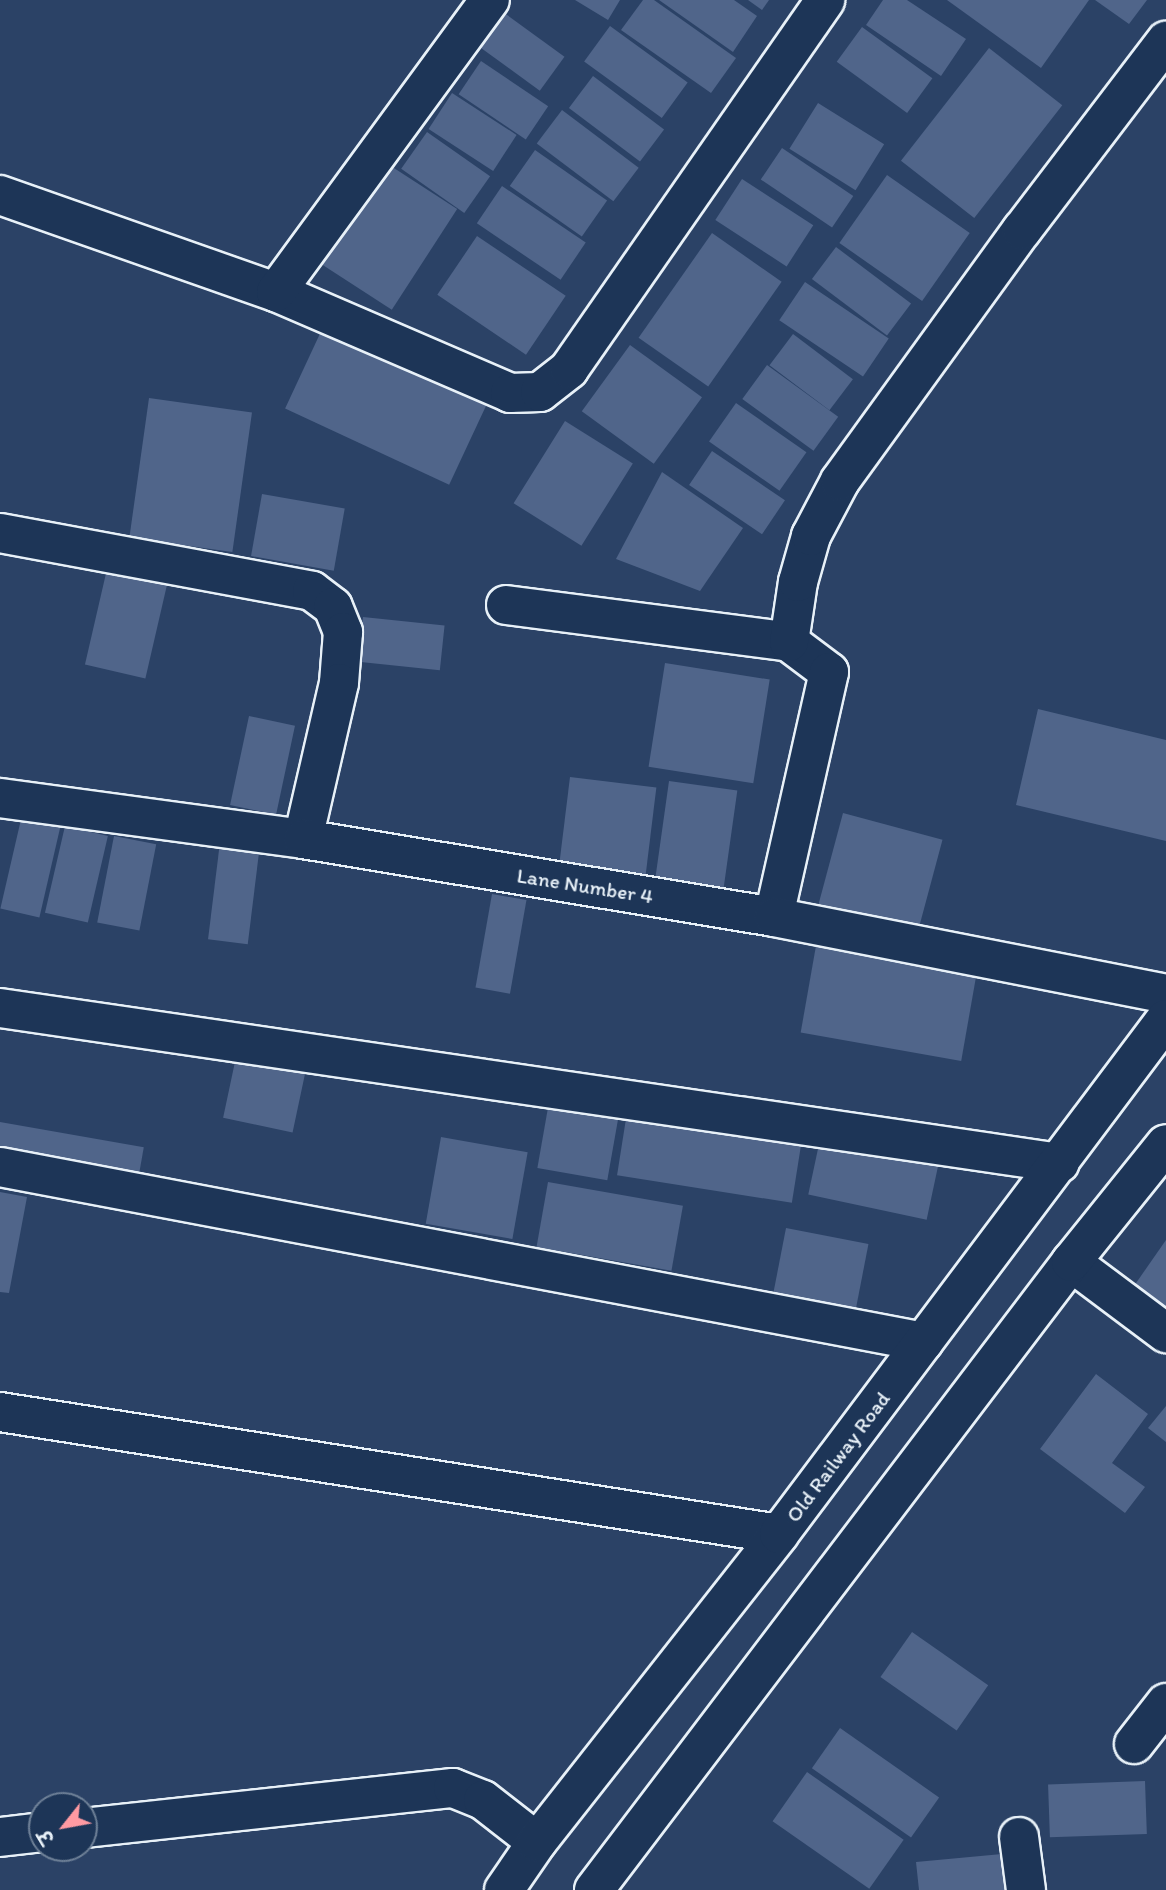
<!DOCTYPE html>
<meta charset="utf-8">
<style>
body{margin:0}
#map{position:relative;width:1166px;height:1890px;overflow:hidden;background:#2b4266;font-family:Itim,"Playpen Sans Deva",sans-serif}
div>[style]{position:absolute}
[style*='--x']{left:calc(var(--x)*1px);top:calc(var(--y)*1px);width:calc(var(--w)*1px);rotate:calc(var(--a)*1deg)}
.building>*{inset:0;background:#50658a;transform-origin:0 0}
.roads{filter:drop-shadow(2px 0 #e8f1f8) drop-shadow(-2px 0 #e8f1f8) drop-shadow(0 2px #e8f1f8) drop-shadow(0 -2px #e8f1f8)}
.minor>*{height:38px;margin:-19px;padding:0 19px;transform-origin:19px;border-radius:19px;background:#1d3557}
.secondary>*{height:38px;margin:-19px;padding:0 19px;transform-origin:19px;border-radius:19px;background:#1d3557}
span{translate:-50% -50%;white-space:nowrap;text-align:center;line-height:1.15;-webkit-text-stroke:7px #1d3557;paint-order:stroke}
.street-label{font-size:21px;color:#e8f1f8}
.north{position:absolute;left:28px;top:1792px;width:70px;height:70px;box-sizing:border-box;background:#1d3557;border:2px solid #6e8097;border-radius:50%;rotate:239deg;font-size:19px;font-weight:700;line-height:28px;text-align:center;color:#e8f1f8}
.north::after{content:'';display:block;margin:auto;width:24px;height:32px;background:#ff9aa2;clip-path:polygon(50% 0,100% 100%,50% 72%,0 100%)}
</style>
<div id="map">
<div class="building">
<div style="clip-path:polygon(575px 0,620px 0,608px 20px)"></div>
<div style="clip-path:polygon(643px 0,654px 0,736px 58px,711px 93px,621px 30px)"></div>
<div style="clip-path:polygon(659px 0,734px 0,757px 16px,733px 52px)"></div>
<div style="clip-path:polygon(748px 0,769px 0,762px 10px)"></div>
<div style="clip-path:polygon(883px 0,907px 0,966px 39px,941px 76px,866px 25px)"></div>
<div style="clip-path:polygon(947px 0,1089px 0,1041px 68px)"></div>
<div style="clip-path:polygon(1095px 0,1147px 0,1129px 24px)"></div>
<div style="left:503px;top:12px;width:76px;height:42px;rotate:36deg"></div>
<div style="left:610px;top:26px;width:96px;height:44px;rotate:36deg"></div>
<div style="left:862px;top:27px;width:87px;height:43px;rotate:36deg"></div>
<div style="left:989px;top:48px;width:93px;height:143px;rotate:38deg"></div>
<div style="left:481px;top:61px;width:81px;height:40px;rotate:34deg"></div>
<div style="left:593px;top:76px;width:89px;height:40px;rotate:37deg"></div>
<div style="left:452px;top:93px;width:77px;height:43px;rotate:33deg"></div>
<div style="left:818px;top:103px;width:78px;height:54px;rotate:32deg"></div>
<div style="left:562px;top:110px;width:96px;height:42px;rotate:37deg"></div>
<div style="left:427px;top:132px;width:77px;height:45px;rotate:35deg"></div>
<div style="left:782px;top:148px;width:86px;height:38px;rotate:34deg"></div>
<div style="left:535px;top:150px;width:88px;height:44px;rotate:35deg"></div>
<div style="left:380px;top:159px;width:92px;height:120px;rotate:33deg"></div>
<div style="left:887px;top:175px;width:101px;height:83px;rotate:35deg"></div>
<div style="left:742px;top:179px;width:85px;height:49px;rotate:33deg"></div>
<div style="left:502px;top:186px;width:101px;height:45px;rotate:34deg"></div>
<div style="left:712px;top:233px;width:85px;height:128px;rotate:35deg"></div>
<div style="left:477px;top:236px;width:107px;height:71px;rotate:34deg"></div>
<div style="left:836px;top:247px;width:94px;height:40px;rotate:37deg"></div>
<div style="left:805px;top:282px;width:101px;height:46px;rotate:34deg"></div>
<div style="left:324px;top:325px;width:181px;height:92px;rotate:25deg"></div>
<div style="left:793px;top:334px;width:75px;height:39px;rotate:37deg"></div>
<div style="left:630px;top:345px;width:89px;height:82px;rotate:36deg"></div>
<div style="left:767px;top:365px;width:88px;height:42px;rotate:36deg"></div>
<div style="left:149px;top:398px;width:104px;height:141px;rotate:8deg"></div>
<div style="left:736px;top:403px;width:86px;height:47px;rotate:35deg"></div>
<div style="left:565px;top:421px;width:80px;height:97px;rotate:32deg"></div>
<div style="left:712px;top:451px;width:88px;height:41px;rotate:34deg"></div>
<div style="clip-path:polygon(662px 472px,743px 528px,700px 591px,616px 559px)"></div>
<div style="left:262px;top:494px;width:84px;height:63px;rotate:10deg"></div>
<div style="left:107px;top:569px;width:62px;height:98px;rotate:13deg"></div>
<div style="left:363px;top:617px;width:82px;height:45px;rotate:6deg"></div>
<div style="left:665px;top:663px;width:106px;height:105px;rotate:9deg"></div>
<div style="clip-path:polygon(1038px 709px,1166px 740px,1166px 841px,1016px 805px)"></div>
<div style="left:249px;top:716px;width:47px;height:91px;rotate:12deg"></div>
<div style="left:570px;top:777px;width:87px;height:95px;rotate:7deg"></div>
<div style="left:669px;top:781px;width:69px;height:104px;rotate:8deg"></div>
<div style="left:843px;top:813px;width:103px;height:94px;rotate:15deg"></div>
<div style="left:22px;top:815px;width:40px;height:96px;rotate:13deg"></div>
<div style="left:65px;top:826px;width:44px;height:89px;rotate:13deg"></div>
<div style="left:114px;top:836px;width:43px;height:88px;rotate:11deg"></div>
<div style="left:220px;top:842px;width:40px;height:98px;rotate:7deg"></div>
<div style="left:492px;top:894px;width:35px;height:95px;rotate:10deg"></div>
<div style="left:817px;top:940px;width:163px;height:94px;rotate:10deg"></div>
<div style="left:236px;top:1057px;width:71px;height:62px;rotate:12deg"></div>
<div style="left:549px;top:1102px;width:71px;height:67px;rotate:10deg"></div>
<div style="left:628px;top:1106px;width:177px;height:70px;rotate:9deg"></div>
<div style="left:0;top:1122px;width:146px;height:35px;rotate:10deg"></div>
<div style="left:822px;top:1130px;width:121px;height:66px;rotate:12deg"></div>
<div style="left:441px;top:1137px;width:88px;height:88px;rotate:10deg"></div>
<div style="left:548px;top:1182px;width:137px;height:66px;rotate:10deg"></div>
<div style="clip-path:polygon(0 1192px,27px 1197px,9px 1293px,0 1292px)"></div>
<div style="left:786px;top:1228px;width:84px;height:70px;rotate:11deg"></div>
<div style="clip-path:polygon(1166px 1240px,1166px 1323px,1127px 1296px)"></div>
<div style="clip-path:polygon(1096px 1374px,1148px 1414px,1112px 1463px,1145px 1487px,1125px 1513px,1040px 1449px)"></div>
<div style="clip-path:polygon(1166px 1406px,1166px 1442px,1148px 1428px)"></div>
<div style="left:912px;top:1632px;width:93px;height:55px;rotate:35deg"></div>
<div style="left:840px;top:1728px;width:121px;height:49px;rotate:35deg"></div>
<div style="left:807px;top:1772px;width:118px;height:60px;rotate:35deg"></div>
<div style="left:1145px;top:1781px;width:53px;height:97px;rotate:88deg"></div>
<div style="clip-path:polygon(1002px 1854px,1006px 1890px,919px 1890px,916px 1862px)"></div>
</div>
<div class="roads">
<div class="minor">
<div style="--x:0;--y:195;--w:293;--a:19.4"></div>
<div style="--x:276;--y:292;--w:255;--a:23.3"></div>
<div style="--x:510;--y:393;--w:30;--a:-2"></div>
<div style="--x:540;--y:392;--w:37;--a:-38"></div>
<div style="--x:569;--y:369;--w:449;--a:-55.2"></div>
<div style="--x:276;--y:292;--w:362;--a:-53.8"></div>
<div style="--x:0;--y:533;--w:317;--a:10.5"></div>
<div style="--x:312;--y:591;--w:26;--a:37"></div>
<div style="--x:333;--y:607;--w:27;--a:68"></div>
<div style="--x:343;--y:632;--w:51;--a:94.5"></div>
<div style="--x:339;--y:683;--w:160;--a:103"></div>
<div style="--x:506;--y:605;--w:285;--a:7.4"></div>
<div style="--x:789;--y:642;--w:50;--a:36.9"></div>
<div style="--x:829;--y:672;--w:251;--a:102.7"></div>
<div style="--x:789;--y:642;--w:61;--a:-81.5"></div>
<div style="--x:798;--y:582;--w:48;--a:-74.2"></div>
<div style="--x:811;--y:536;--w:62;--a:-62.2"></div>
<div style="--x:840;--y:481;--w:310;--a:-54.1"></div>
<div style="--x:1022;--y:230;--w:238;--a:-52.7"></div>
<div style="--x:0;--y:798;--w:306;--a:7.7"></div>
<div style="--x:303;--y:839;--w:477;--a:9.4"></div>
<div style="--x:774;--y:917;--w:399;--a:11.1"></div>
<div style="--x:0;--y:1008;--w:1071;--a:8.32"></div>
<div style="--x:0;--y:1167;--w:940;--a:10.72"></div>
<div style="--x:1071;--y:1262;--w:119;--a:36.8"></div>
<div style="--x:0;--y:1412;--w:788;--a:8.9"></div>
<div style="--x:1134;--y:1744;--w:52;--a:-52"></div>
<div style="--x:84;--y:1828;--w:371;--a:-6.2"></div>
<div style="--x:453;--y:1788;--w:32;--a:22"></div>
<div style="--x:483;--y:1800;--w:68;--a:37.9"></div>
<div style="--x:0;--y:1837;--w:42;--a:-6.8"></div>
<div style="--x:1019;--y:1837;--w:53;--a:82.5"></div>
</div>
<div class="secondary">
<div style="--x:504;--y:1890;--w:58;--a:-55.5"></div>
<div style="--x:537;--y:1842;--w:392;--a:-51.8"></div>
<div style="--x:779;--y:1534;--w:644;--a:-53.08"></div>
<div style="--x:594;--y:1890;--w:789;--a:-52.78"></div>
<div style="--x:1071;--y:1262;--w:151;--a:-51.2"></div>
</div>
</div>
<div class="street-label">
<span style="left:585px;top:886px;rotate:9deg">Lane Number 4</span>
<span style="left:838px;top:1457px;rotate:-53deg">Old Railway Road</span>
</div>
<div class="north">उ</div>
</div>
